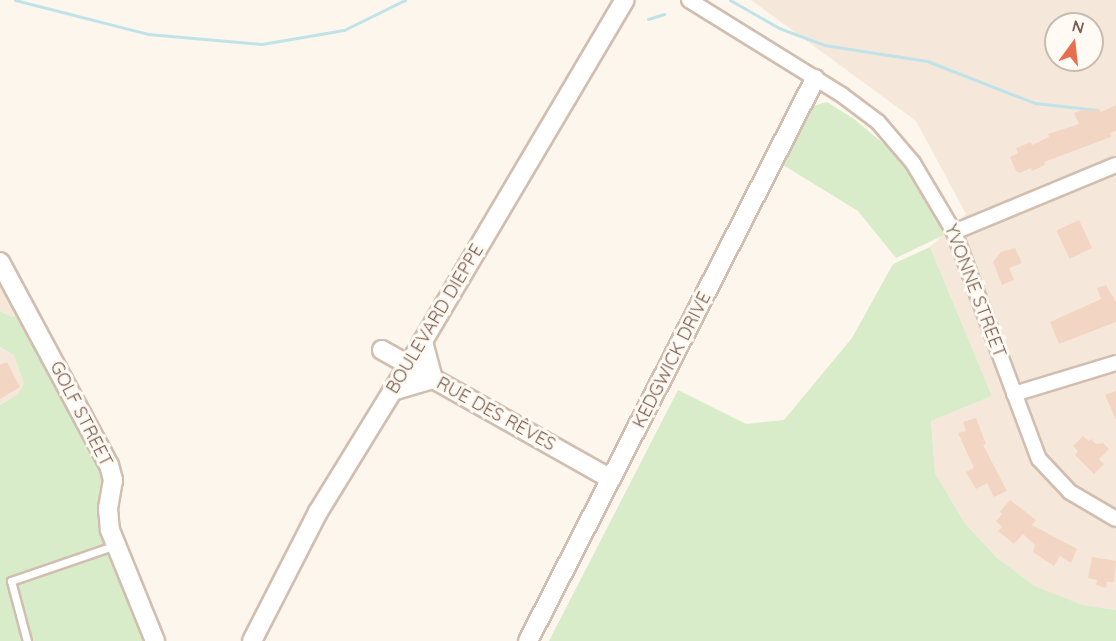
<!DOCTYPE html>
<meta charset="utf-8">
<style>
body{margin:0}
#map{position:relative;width:1116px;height:641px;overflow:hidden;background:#fdf6ec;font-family:Quicksand,sans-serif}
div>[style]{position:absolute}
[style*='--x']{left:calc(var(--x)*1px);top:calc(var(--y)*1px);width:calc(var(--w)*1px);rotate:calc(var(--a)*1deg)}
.residential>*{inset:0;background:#f5e8da}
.green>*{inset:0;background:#d8ecc9}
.stream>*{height:3px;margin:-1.5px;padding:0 1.5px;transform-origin:1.5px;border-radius:1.5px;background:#bfe3e8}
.building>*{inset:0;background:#f3d5c3;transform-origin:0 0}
.roads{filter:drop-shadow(2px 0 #d1beb0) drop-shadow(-2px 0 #d1beb0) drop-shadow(0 2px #d1beb0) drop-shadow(0 -2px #d1beb0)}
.lane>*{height:7px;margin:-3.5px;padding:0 3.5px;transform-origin:3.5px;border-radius:3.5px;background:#fff}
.street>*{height:14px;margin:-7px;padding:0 7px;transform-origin:7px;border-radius:7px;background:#fff}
.secondary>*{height:18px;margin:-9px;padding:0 9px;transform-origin:9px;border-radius:9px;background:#fff}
span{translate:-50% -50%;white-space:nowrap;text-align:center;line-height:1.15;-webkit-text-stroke:6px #fffaf3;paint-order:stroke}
.street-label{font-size:18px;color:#7a5c4d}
.north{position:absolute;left:1044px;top:12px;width:60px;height:60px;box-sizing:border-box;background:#fffaf3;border:2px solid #cabbb1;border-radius:50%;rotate:15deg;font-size:16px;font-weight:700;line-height:24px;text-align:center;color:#7a5c4d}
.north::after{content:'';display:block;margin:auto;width:21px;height:27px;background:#e76f51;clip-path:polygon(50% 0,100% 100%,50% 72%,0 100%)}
</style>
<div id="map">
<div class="residential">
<div style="clip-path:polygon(evenodd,751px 0,1116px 0,1116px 610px,1083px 605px,1034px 587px,996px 557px,964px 522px,935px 473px,931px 421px,992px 396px,930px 247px,966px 214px,916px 121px,751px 0,1056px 24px,1092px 24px,1092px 60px,1056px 60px,1056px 24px)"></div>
<div style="clip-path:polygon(0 279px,19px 315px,12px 317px,0 311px)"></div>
<div style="clip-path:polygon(0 347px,14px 355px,24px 384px,17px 395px,0 405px)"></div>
</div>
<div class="green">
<div style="clip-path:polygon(827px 102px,854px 119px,890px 149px,922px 190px,944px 235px,896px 258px,858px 211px,783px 165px,813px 106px)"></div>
<div style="clip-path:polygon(930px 247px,992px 396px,931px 421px,935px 473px,964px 522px,996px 557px,1034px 586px,1083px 605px,1116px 610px,1116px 641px,549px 641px,678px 390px,746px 424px,784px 420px,852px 338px,893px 264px)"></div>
<div style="clip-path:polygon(0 311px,12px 317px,19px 315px,102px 470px,105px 480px,99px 512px,100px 523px,147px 641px,0 641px,0 405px,17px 395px,24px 384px,14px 355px,0 347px)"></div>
</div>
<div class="stream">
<div style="--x:15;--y:0;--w:137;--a:14.3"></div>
<div style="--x:148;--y:34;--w:114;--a:5"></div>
<div style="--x:262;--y:44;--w:83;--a:-9.7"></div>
<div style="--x:344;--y:30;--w:68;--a:-26.2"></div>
<div style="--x:730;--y:0;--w:56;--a:29.7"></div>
<div style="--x:779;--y:28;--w:48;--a:20.7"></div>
<div style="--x:824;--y:45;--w:104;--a:8.8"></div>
<div style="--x:927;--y:61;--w:116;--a:21.3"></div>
<div style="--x:1035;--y:103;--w:63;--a:6.3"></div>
<div style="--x:648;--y:19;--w:17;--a:-17"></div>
</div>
<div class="building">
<div style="clip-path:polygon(1116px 105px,1116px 131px,1110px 133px,1111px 137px,1044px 162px,1045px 165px,1032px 171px,1031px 168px,1020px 173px,1016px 171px,1010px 157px,1018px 153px,1016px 148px,1031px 142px,1032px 145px,1049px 137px,1048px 134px,1079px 124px,1074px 113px,1085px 109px,1092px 111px,1099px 109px,1101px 112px)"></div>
<div style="left:1079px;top:220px;width:31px;height:25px;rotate:65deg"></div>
<div style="clip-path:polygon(1015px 248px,1022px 263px,1009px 268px,1014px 280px,1002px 285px,993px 262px,1001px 252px)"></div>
<div style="clip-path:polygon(1106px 285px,1116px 302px,1116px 322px,1059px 344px,1050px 322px,1101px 299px,1097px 288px)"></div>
<div style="clip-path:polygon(7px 362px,20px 387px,0 399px,0 365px)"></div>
<div style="clip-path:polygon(1116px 391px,1116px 420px,1105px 395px)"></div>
<div style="clip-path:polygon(976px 418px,986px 444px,983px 445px,1007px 491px,994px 497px,987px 483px,976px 489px,966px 472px,974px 468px,958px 433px,966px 431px,963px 422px)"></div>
<div style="clip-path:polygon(1083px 436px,1089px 441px,1091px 439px,1096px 444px,1103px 443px,1109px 449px,1099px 459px,1104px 464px,1094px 474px,1075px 455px,1078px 451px,1073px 446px)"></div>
<div style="clip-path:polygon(1010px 500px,1036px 520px,1032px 525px,1077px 549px,1071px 563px,1060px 556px,1054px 566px,1033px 552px,1035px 545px,1023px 534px,1014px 544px,998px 531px,1002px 527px,996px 521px,1002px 514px,1000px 512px)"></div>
<div style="clip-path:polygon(1092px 557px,1116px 561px,1114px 582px,1107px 582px,1106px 588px,1096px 585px,1097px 580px,1088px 578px)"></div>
</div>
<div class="roads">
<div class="lane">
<div style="--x:27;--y:641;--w:62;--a:-104.9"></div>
<div style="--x:11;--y:581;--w:111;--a:-18.9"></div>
</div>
<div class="street">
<div style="--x:689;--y:0;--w:180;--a:31.8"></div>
<div style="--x:842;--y:95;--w:45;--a:36.9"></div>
<div style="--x:878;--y:122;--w:54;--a:49.5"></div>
<div style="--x:913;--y:163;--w:80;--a:59.3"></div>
<div style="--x:954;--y:232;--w:242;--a:69.5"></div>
<div style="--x:1039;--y:459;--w:45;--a:46.8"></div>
<div style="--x:1070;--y:492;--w:53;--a:30.4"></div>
<div style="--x:954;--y:232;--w:175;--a:-22.5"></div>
<div style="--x:1014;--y:394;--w:107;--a:-16.9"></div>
</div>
<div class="secondary">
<div style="--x:0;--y:262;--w:230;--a:61.8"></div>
<div style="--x:109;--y:465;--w:16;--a:75"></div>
<div style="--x:113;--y:480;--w:28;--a:100"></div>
<div style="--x:108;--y:508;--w:22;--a:85"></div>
<div style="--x:110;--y:530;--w:120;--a:67.9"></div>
<div style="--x:382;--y:350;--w:263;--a:29.4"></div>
<div style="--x:392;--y:391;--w:43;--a:-16.3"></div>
<div style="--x:433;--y:379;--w:39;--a:-105"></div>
<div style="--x:252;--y:641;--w:145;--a:-62.9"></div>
<div style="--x:318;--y:512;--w:201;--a:-58.4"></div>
<div style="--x:423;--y:341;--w:396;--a:-59.4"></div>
<div style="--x:528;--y:641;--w:631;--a:-62.95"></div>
</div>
</div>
<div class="street-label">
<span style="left:975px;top:291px;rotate:69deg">YVONNE STREET</span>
<span style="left:435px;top:319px;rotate:-59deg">BOULEVARD DIEPPE</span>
<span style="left:672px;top:360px;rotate:-63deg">KEDGWICK DRIVE</span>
<span style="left:81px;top:414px;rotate:63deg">GOLF STREET</span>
<span style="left:496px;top:414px;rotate:29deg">RUE DES RÊVES</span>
</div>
<div class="north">N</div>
</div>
